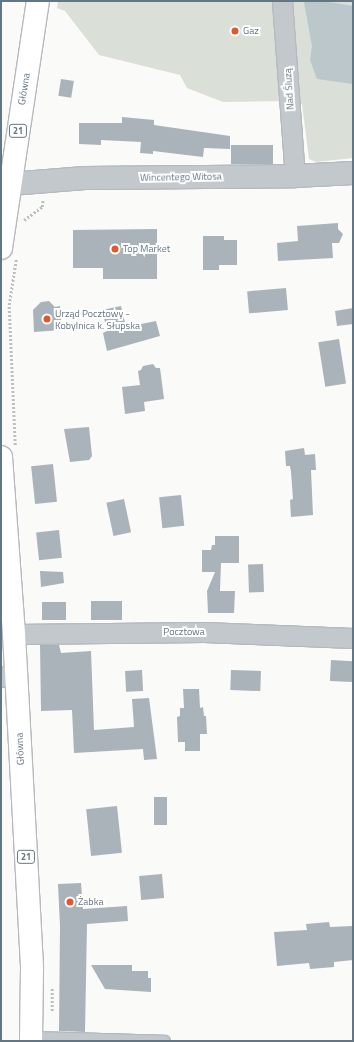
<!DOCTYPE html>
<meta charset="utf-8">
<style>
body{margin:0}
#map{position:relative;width:354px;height:1042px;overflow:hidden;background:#fafaf8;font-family:"Titillium Web",sans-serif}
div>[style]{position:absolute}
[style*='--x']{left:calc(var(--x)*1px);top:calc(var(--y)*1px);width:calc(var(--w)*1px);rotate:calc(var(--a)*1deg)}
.green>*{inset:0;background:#dadfd7}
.water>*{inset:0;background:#bbc7cb}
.building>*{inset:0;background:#aab3b9;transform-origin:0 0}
.path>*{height:2.5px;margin-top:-1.25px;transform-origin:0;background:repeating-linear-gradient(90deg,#bbbfc2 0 2px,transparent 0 4px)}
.roads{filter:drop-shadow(1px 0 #b5babe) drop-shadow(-1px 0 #b5babe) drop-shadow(0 1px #b5babe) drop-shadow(0 -1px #b5babe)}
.service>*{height:10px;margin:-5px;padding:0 5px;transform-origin:5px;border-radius:5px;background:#c3c8cc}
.minor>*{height:19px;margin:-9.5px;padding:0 9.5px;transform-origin:9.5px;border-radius:9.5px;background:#c3c8cc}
.tertiary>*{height:22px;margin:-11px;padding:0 11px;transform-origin:11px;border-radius:11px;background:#c3c8cc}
.primary>*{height:22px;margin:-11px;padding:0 11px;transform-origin:11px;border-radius:11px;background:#fff}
.dots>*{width:11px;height:11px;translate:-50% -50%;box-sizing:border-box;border:2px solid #fff;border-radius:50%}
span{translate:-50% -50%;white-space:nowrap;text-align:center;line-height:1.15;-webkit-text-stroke:4px #fff;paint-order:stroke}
.shield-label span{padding:1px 3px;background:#fff;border:1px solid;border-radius:3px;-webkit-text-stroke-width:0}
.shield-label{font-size:9px;color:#657683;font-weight:700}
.poi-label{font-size:10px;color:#657683}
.left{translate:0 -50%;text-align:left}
.street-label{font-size:10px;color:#657683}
.frame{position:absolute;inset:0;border:2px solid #657683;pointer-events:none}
</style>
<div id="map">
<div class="green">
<div style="clip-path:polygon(58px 1px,353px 1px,353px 158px,316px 162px,309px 159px,302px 104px,282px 101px,223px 102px,187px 88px,180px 75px,99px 55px,65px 11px,57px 8px)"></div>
</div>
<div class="water">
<div style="clip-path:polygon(323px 1px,353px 6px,353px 84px,317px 79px,310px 60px,312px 46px,304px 2px)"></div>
</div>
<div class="building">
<div style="left:61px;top:79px;width:13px;height:17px;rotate:9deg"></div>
<div style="clip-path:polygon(122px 117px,154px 120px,154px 125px,230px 136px,230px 149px,204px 148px,203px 157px,153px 151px,153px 154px,140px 153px,141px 142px,101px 140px,101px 145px,79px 144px,79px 123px,122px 123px)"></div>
<div style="left:231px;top:145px;width:42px;height:19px"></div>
<div style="clip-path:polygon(338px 223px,338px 229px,343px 234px,339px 243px,332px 243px,333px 258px,278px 261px,277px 243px,298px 241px,297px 226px)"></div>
<div style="clip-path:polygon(157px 229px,157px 279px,103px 279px,103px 268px,73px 268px,73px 230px)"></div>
<div style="clip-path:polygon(203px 236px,224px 236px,224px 240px,237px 240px,237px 265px,219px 265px,219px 270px,203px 270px)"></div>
<div style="left:286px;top:288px;width:22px;height:39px;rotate:85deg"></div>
<div style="clip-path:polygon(49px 301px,55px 307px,60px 306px,62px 330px,34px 332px,33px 310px,41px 302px)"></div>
<div style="clip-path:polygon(121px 306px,126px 327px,156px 321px,160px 336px,107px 351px,103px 333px,107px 331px,102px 310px)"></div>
<div style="clip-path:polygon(353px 308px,353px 324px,337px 326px,335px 311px)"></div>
<div style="left:339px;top:339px;width:45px;height:21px;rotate:81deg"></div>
<div style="clip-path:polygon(153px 364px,156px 368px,160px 368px,164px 399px,144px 402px,145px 411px,125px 414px,122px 387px,140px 385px,138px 371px,141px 370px,143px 366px)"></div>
<div style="clip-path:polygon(89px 427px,92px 456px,89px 460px,70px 462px,64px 429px)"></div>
<div style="clip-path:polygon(304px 448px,305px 455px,315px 454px,316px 470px,311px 470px,313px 515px,291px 517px,290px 500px,293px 499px,291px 472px,290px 466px,286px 466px,285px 451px)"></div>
<div style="left:53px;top:464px;width:38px;height:22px;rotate:84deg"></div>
<div style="left:181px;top:495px;width:31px;height:22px;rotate:84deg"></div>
<div style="left:124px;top:499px;width:34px;height:18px;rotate:78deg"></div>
<div style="left:59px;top:530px;width:28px;height:23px;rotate:84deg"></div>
<div style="clip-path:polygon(215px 536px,239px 536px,239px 563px,221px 563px,220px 591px,235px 591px,234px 613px,208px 613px,207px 591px,215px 572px,202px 572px,202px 550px,211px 550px,212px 545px,215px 545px)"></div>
<div style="left:263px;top:564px;width:28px;height:15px;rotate:88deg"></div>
<div style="clip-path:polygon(40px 571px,63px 572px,64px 583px,41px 587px)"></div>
<div style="left:91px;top:601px;width:31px;height:19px"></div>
<div style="left:42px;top:602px;width:24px;height:18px"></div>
<div style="clip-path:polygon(40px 645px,59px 645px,61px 653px,91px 651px,94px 730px,134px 727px,132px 699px,149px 698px,157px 759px,144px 760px,143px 749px,74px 753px,72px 710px,41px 711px)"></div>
<div style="left:331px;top:660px;width:22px;height:21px;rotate:3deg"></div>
<div style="left:142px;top:670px;width:21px;height:17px;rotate:87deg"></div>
<div style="left:231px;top:670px;width:30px;height:20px;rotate:2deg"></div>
<div style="clip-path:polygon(183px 689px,199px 689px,200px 708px,203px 707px,204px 716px,206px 716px,207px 734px,200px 734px,200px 751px,185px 751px,185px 742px,178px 742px,177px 717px,180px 716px,180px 708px,184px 708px)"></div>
<div style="left:167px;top:797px;width:28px;height:13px;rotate:90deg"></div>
<div style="left:117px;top:806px;width:47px;height:31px;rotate:84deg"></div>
<div style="left:162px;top:874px;width:24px;height:23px;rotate:85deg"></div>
<div style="clip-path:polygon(81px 883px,83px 909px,127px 906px,128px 921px,87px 924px,85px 1032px,59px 1031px,60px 926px,58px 884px)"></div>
<div style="clip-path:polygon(329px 922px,330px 927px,353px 926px,353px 960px,334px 962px,334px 967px,310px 969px,309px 963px,277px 966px,274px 932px,307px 930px,306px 924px)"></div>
<div style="clip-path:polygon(91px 965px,132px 965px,132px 971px,148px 971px,148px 978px,151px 978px,151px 992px,105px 989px)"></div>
</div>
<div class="path">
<div style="--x:24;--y:220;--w:22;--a:-36"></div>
<div style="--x:42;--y:207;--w:7;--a:-82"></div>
<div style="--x:15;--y:445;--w:140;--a:-92.5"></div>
<div style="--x:9;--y:305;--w:46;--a:-81.2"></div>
<div style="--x:52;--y:1011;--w:23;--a:-90"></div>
</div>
<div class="roads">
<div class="service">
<div style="--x:32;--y:1037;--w:133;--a:1.7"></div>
</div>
<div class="minor">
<div style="--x:282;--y:1;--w:175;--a:85.8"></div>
<div style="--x:14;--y:634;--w:190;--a:-0.6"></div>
<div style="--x:204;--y:632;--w:149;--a:2.3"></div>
<div style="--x:1;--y:677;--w:16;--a:-11"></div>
</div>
<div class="tertiary">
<div style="--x:10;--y:184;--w:75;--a:-4.6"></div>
<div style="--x:85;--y:178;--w:210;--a:-0.5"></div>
<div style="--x:295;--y:176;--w:58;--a:-3"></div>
</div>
<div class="primary">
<div style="--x:1;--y:248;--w:250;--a:-81.5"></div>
<div style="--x:1;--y:457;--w:177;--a:85.8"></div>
<div style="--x:14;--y:634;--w:335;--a:86.9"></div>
<div style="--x:32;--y:969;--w:72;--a:90.8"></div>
</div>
</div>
<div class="dots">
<div style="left:235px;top:31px;background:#e4572e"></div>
<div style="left:115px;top:249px;background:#e4572e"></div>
<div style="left:47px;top:319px;background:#e4572e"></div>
<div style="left:70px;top:902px;background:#e4572e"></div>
</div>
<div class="shield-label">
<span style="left:18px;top:131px">21</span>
<span style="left:26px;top:857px">21</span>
</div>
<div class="poi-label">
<span class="left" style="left:243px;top:31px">Gaz</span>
<span class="left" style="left:123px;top:249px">Top Market</span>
<span class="left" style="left:55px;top:319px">Urząd Pocztowy -<br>Kobylnica k. Słupska</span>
<span class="left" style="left:78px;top:902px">Żabka</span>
</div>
<div class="street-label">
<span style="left:24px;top:89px;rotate:-81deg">Główna</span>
<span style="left:289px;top:89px;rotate:-94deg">Nad Śluzą</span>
<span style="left:181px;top:177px;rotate:-1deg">Wincentego Witosa</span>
<span style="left:184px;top:632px">Pocztowa</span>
<span style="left:20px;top:749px;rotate:-93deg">Główna</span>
</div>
<div class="frame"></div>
</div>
